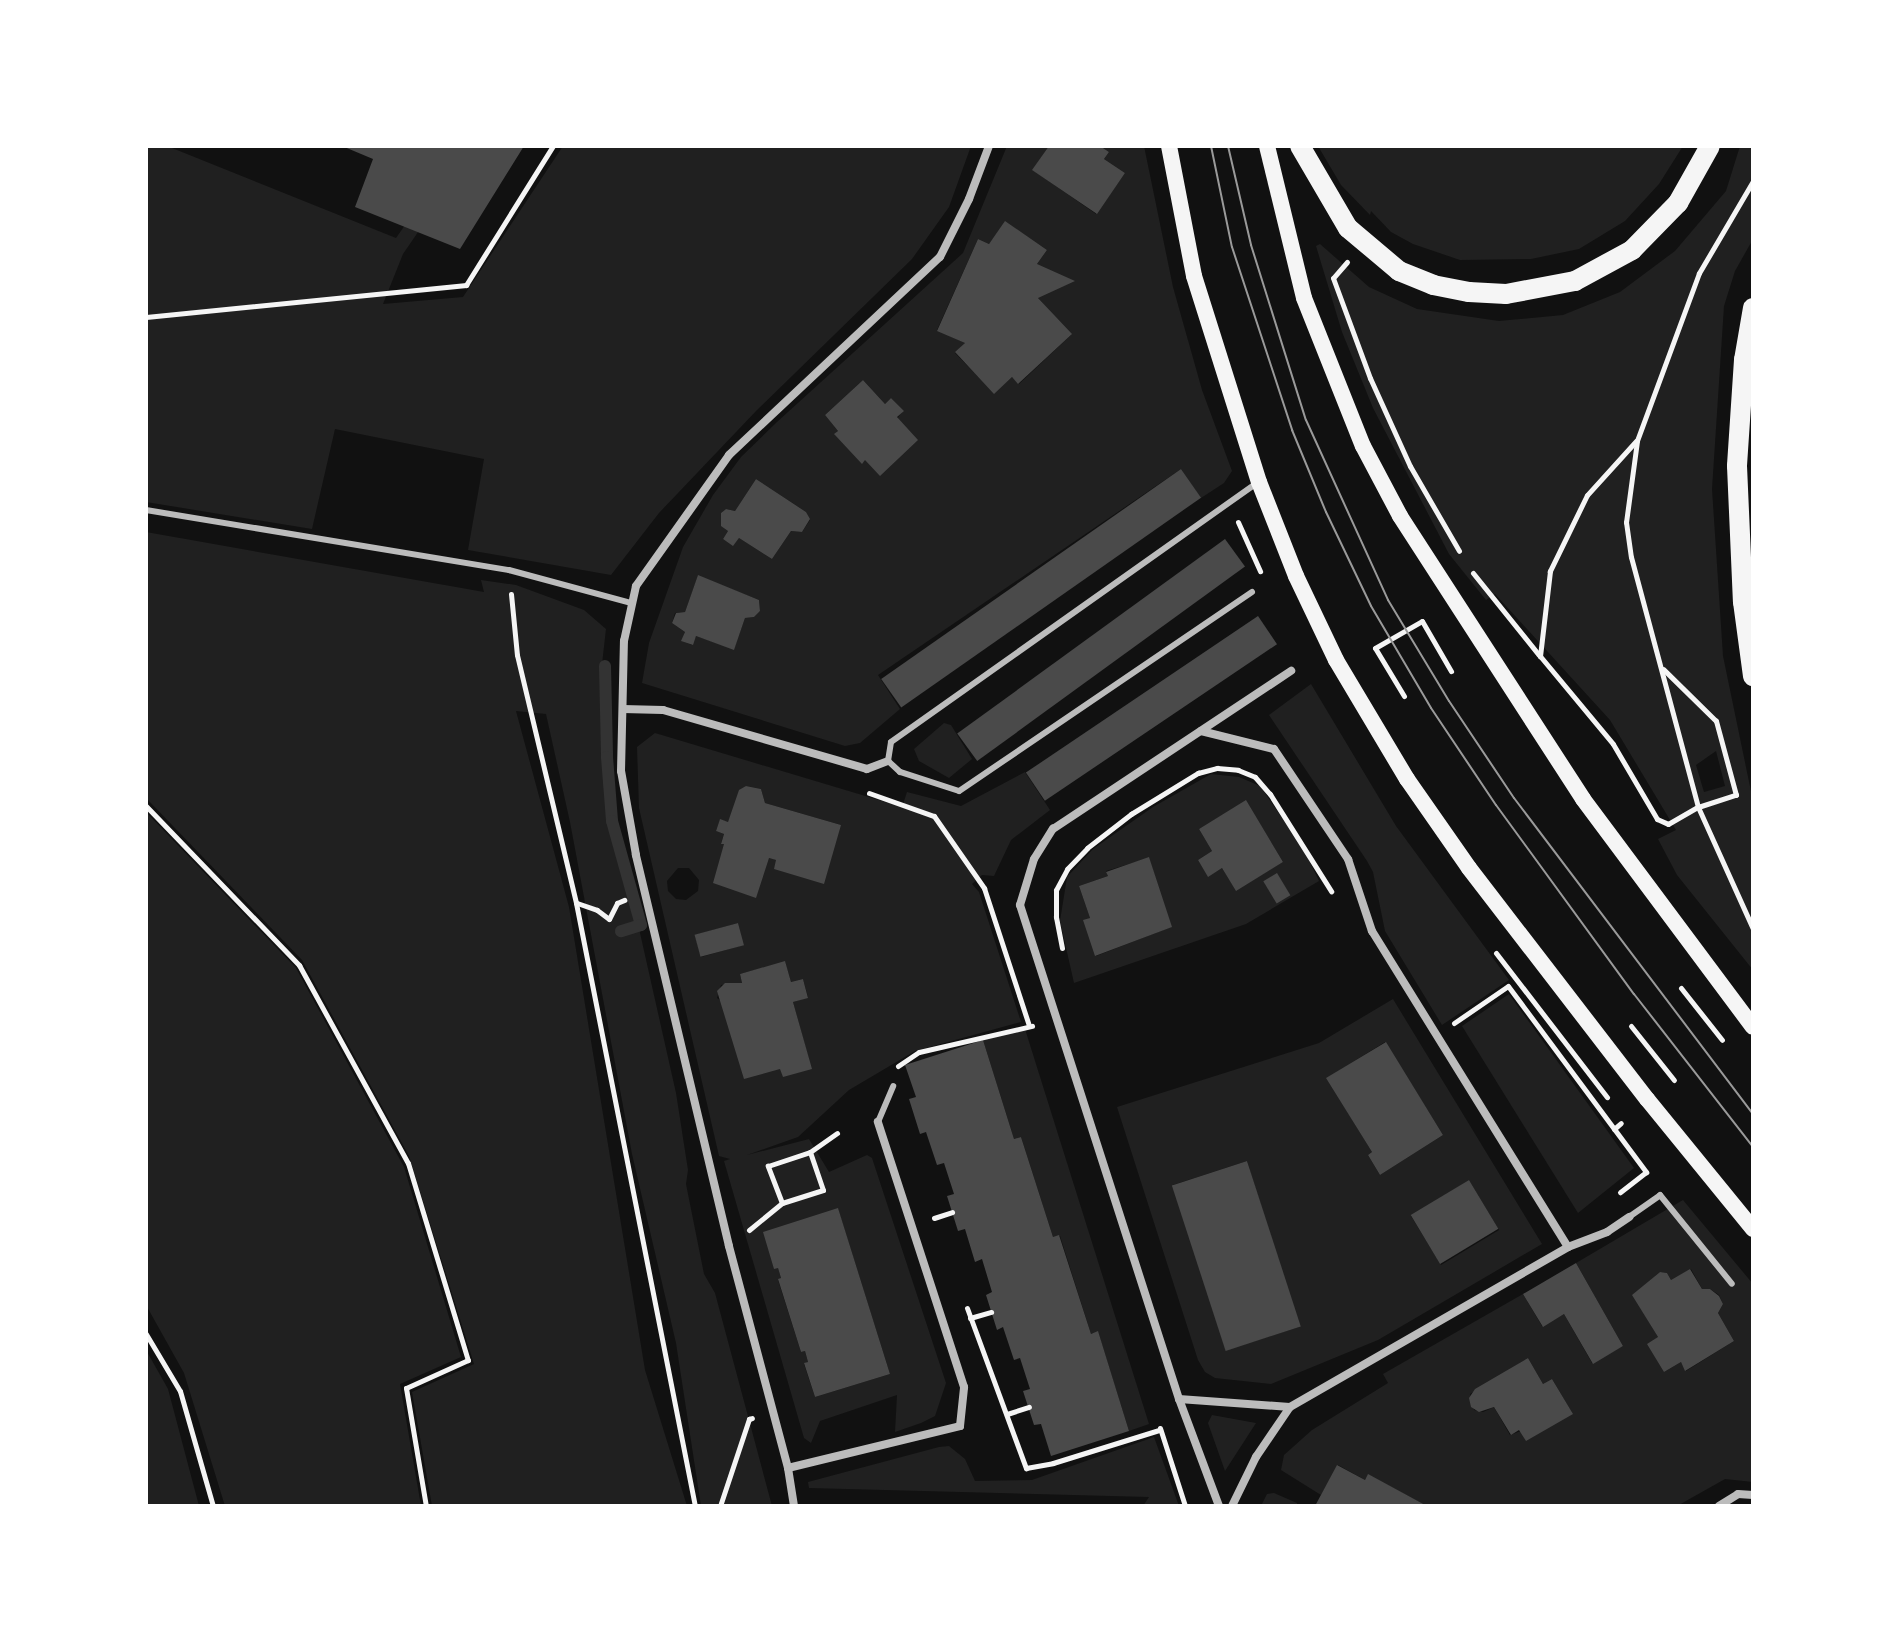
<!DOCTYPE html>
<style>
body{margin:0}
#map{position:relative;width:1899px;height:1652px;overflow:hidden;background:#111;font-family:Barlow,sans-serif}
div>[style]{position:absolute}
[style*='--x']{left:calc(var(--x)*1px);top:calc(var(--y)*1px);width:calc(var(--w)*1px);rotate:calc(var(--a)*1deg)}
.green>*{inset:0;background:#202020}
.stream>*{height:12px;margin:-6px;padding:0 6px;transform-origin:6px;border-radius:6px;background:#333}
.building>*{inset:0;background:#4a4a4a;transform-origin:0 0}
.path>*{height:5px;margin:-2.5px;padding:0 2.5px;transform-origin:2.5px;border-radius:2.5px;background:#f5f5f5}
.service>*{height:6px;margin:-3px;padding:0 3px;transform-origin:3px;border-radius:3px;background:#bcbcbc}
.minor>*{height:8px;margin:-4px;padding:0 4px;transform-origin:4px;border-radius:4px;background:#bcbcbc}
.secondary>*{height:16px;margin:-8px;padding:0 8px;transform-origin:8px;border-radius:8px;background:#f5f5f5}
.primary>*{height:20px;margin:-10px;padding:0 10px;transform-origin:10px;border-radius:10px;background:#f5f5f5}
.tram>*{height:2px;margin:-1px;padding:0 1px;transform-origin:1px;border-radius:1px;background:#9a9a9a}
span{translate:-50% -50%;white-space:nowrap;text-align:center;line-height:1.15;-webkit-text-stroke:6px #fff;paint-order:stroke}
.frame{position:absolute;inset:0;border:148px solid #fff;pointer-events:none}
</style>
<div id="map">
<div class="green">
<div style="clip-path:polygon(146px 146px,167px 146px,396px 238px,460px 146px,477px 146px,403px 254px,383px 304px,463px 297px,563px 146px,971px 146px,949px 207px,912px 259px,757px 410px,659px 513px,611px 575px,468px 550px,484px 459px,335px 429px,312px 529px,146px 502px)"></div>
<div style="clip-path:polygon(evenodd,1007px 146px,1049px 146px,1033px 170px,1096px 214px,1125px 173px,1104px 159px,1109px 152px,1100px 146px,1144px 146px,1173px 287px,1202px 390px,1232px 471px,1224px 483px,1201px 498px,1181px 469px,878px 675px,900px 709px,860px 743px,845px 746px,642px 683px,649px 643px,683px 547px,713px 495px,741px 457px,777px 422px,963px 253px,1007px 146px,1006px 222px,1047px 250px,1037px 264px,1038px 298px,1071px 335px,1019px 384px,1012px 377px,994px 393px,955px 353px,965px 343px,937px 330px,978px 239px,989px 244px,1006px 222px,1007px 146px,863px 380px,885px 404px,891px 398px,903px 411px,862px 463px,835px 435px,838px 431px,825px 415px,863px 380px,1007px 146px,756px 479px,806px 512px,810px 520px,802px 532px,791px 531px,772px 559px,739px 538px,733px 545px,723px 539px,728px 531px,721px 525px,721px 513px,726px 509px,735px 511px,756px 479px,1007px 146px,698px 576px,759px 600px,760px 611px,754px 617px,745px 618px,734px 649px,696px 636px,692px 645px,682px 641px,685px 632px,672px 623px,675px 613px,685px 612px,698px 576px)"></div>
<div style="clip-path:polygon(1318px 146px,1683px 146px,1659px 184px,1625px 221px,1579px 249px,1531px 259px,1460px 260px,1413px 244px,1391px 232px,1371px 211px,1370px 215px,1341px 185px)"></div>
<div style="clip-path:polygon(evenodd,1740px 146px,1753px 146px,1753px 239px,1735px 271px,1724px 306px,1712px 489px,1723px 656px,1753px 801px,1753px 970px,1677px 875px,1658px 839px,1676px 830px,1610px 720px,1495px 594px,1486px 600px,1449px 554px,1373px 408px,1342px 332px,1316px 246px,1320px 244px,1369px 287px,1417px 309px,1499px 321px,1563px 315px,1620px 292px,1675px 251px,1726px 191px,1740px 146px,1716px 751px,1725px 786px,1704px 792px,1696px 765px,1716px 751px)"></div>
<div style="clip-path:polygon(146px 532px,484px 592px,481px 580px,516px 585px,584px 610px,606px 629px,602px 664px,605px 762px,610px 821px,638px 924px,676px 1093px,688px 1170px,686px 1184px,704px 1274px,715px 1293px,772px 1506px,701px 1506px,676px 1343px,632px 1154px,570px 822px,546px 714px,516px 711px,569px 907px,645px 1370px,687px 1506px,432px 1506px,412px 1392px,474px 1364px,409px 1156px,302px 960px,146px 798px)"></div>
<div style="clip-path:polygon(1311px 684px,1396px 826px,1509px 980px,1442px 1025px,1385px 931px,1373px 872px,1367px 861px,1269px 715px)"></div>
<div style="clip-path:polygon(944px 723px,951px 725px,972px 759px,949px 778px,919px 761px,914px 749px)"></div>
<div style="clip-path:polygon(evenodd,655px 733px,902px 807px,907px 792px,961px 806px,1025px 772px,1050px 810px,1011px 840px,994px 876px,982px 875px,972px 884px,979px 892px,1021px 1022px,915px 1051px,849px 1090px,798px 1137px,747px 1155px,809px 1139px,829px 1172px,867px 1155px,872px 1158px,946px 1383px,935px 1416px,921px 1423px,895px 1432px,897px 1395px,820px 1421px,811px 1443px,804px 1438px,724px 1161px,730px 1159px,719px 1156px,639px 808px,637px 747px,655px 733px,746px 786px,761px 789px,765px 803px,841px 825px,776px 860px,724px 844px,721px 843px,724px 834px,716px 831px,720px 820px,728px 822px,746px 786px,655px 733px,678px 868px,689px 868px,699px 880px,698px 891px,686px 900px,676px 899px,668px 891px,667px 881px,678px 868px,655px 733px,738px 923px,743px 945px,701px 957px,695px 935px,738px 923px,655px 733px,785px 962px,791px 982px,803px 979px,808px 997px,793px 1002px,809px 1060px,717px 998px,721px 985px,742px 983px,740px 974px,785px 962px,655px 733px,838px 1209px,890px 1374px,815px 1397px,804px 1364px,808px 1362px,805px 1351px,801px 1352px,778px 1280px,781px 1278px,778px 1268px,838px 1209px)"></div>
<div style="clip-path:polygon(evenodd,1211px 774px,1239px 777px,1260px 786px,1303px 848px,1319px 881px,1246px 924px,1074px 983px,1060px 921px,1067px 877px,1093px 849px,1153px 807px,1211px 774px,1246px 801px,1283px 862px,1236px 890px,1222px 868px,1208px 876px,1198px 860px,1212px 851px,1199px 829px,1246px 801px,1211px 774px,1149px 858px,1171px 927px,1096px 956px,1084px 921px,1090px 918px,1079px 886px,1108px 876px,1106px 871px,1149px 858px)"></div>
<div style="clip-path:polygon(146px 812px,296px 968px,404px 1167px,461px 1357px,400px 1384px,421px 1506px,225px 1506px,184px 1373px,146px 1305px)"></div>
<div style="clip-path:polygon(1509px 994px,1634px 1168px,1578px 1213px,1462px 1026px)"></div>
<div style="clip-path:polygon(evenodd,1393px 999px,1542px 1244px,1378px 1340px,1271px 1384px,1215px 1378px,1205px 1372px,1198px 1360px,1117px 1107px,1319px 1043px,1393px 999px,1385px 1042px,1443px 1135px,1380px 1175px,1368px 1155px,1372px 1152px,1327px 1078px,1385px 1042px,1393px 999px,1247px 1161px,1299px 1327px,1226px 1350px,1173px 1185px,1247px 1161px,1393px 999px,1469px 1180px,1499px 1230px,1441px 1265px,1411px 1216px,1469px 1180px)"></div>
<div style="clip-path:polygon(1025px 1029px,1149px 1424px,1129px 1431px,1098px 1332px,1091px 1334px,1060px 1236px,1053px 1237px,1021px 1137px,1014px 1139px,983px 1040px)"></div>
<div style="clip-path:polygon(evenodd,1683px 1200px,1753px 1284px,1753px 1482px,1725px 1479px,1677px 1506px,1427px 1506px,1368px 1475px,1365px 1480px,1338px 1465px,1321px 1495px,1281px 1470px,1284px 1455px,1312px 1430px,1388px 1383px,1383px 1374px,1523px 1294px,1542px 1326px,1564px 1314px,1592px 1363px,1623px 1346px,1576px 1263px,1683px 1200px,1691px 1269px,1702px 1289px,1710px 1289px,1719px 1295px,1723px 1304px,1718px 1313px,1734px 1341px,1686px 1371px,1681px 1362px,1664px 1372px,1658px 1337px,1633px 1295px,1660px 1272px,1667px 1273px,1671px 1280px,1691px 1269px,1683px 1200px,1528px 1358px,1543px 1384px,1552px 1379px,1572px 1413px,1510px 1435px,1494px 1407px,1483px 1412px,1474px 1410px,1470px 1394px,1528px 1358px)"></div>
<div style="clip-path:polygon(146px 1350px,168px 1389px,199px 1506px,146px 1506px)"></div>
<div style="clip-path:polygon(1212px 1415px,1256px 1423px,1225px 1471px,1208px 1423px)"></div>
<div style="clip-path:polygon(1154px 1437px,1179px 1506px,1143px 1506px,1149px 1497px,809px 1488px,808px 1482px,939px 1447px,949px 1446px,965px 1459px,975px 1481px,1032px 1480px)"></div>
<div style="clip-path:polygon(1274px 1493px,1297px 1503px,1297px 1506px,1261px 1506px,1267px 1494px)"></div>
</div>
<div class="stream">
<div style="--x:605;--y:666;--w:91;--a:88.7"></div>
<div style="--x:607;--y:757;--w:64;--a:85.5"></div>
<div style="--x:612;--y:821;--w:108;--a:74.4"></div>
<div style="--x:641;--y:925;--w:21;--a:163"></div>
</div>
<div class="building">
<div style="clip-path:polygon(342px 146px,524px 146px,460px 249px,355px 207px,373px 159px)"></div>
<div style="clip-path:polygon(1049px 146px,1100px 146px,1109px 152px,1104px 159px,1125px 173px,1097px 214px,1032px 170px)"></div>
<div style="clip-path:polygon(1005px 221px,1047px 250px,1037px 264px,1075px 281px,1038px 298px,1072px 334px,1018px 384px,1012px 377px,994px 394px,955px 352px,965px 343px,937px 331px,978px 239px,989px 244px)"></div>
<div style="clip-path:polygon(863px 380px,885px 404px,891px 398px,904px 411px,897px 417px,918px 440px,880px 476px,865px 460px,862px 464px,834px 434px,838px 431px,825px 415px)"></div>
<div style="left:1181px;top:469px;width:35px;height:366px;rotate:55deg"></div>
<div style="clip-path:polygon(756px 479px,806px 512px,810px 519px,802px 532px,791px 531px,772px 559px,739px 538px,733px 546px,723px 539px,728px 531px,721px 526px,721px 513px,726px 509px,735px 511px)"></div>
<div style="left:1225px;top:539px;width:34px;height:331px;rotate:54deg"></div>
<div style="clip-path:polygon(698px 575px,759px 600px,760px 611px,754px 617px,745px 618px,734px 650px,696px 636px,693px 645px,681px 641px,685px 632px,672px 623px,676px 613px,685px 612px)"></div>
<div style="left:1258px;top:616px;width:34px;height:280px;rotate:56deg"></div>
<div style="clip-path:polygon(746px 786px,761px 789px,765px 803px,841px 825px,824px 884px,774px 869px,776px 860px,769px 858px,756px 898px,713px 883px,724px 844px,721px 844px,724px 834px,716px 831px,720px 819px,728px 822px,739px 790px)"></div>
<div style="clip-path:polygon(1246px 800px,1283px 862px,1236px 891px,1222px 868px,1208px 877px,1198px 860px,1212px 851px,1199px 829px)"></div>
<div style="clip-path:polygon(1149px 857px,1172px 927px,1095px 956px,1083px 920px,1090px 918px,1079px 886px,1108px 876px,1106px 872px)"></div>
<div style="left:1277px;top:873px;width:26px;height:16px;rotate:59deg"></div>
<div style="left:738px;top:923px;width:23px;height:45px;rotate:75deg"></div>
<div style="clip-path:polygon(785px 961px,791px 982px,803px 979px,808px 998px,793px 1002px,812px 1069px,783px 1077px,780px 1069px,744px 1079px,717px 991px,725px 983px,742px 983px,740px 974px)"></div>
<div style="clip-path:polygon(983px 1040px,1014px 1139px,1021px 1137px,1053px 1237px,1059px 1235px,1091px 1334px,1098px 1331px,1129px 1431px,1051px 1456px,1041px 1424px,1034px 1425px,1023px 1391px,1030px 1389px,1020px 1358px,1014px 1360px,1003px 1327px,997px 1330px,986px 1295px,992px 1292px,982px 1259px,975px 1262px,965px 1229px,958px 1231px,947px 1196px,954px 1194px,944px 1163px,937px 1165px,926px 1132px,920px 1134px,909px 1099px,916px 1097px,905px 1065px)"></div>
<div style="clip-path:polygon(1386px 1042px,1443px 1135px,1380px 1175px,1368px 1155px,1372px 1152px,1326px 1078px)"></div>
<div style="left:1247px;top:1161px;width:174px;height:79px;rotate:72deg"></div>
<div style="left:1469px;top:1180px;width:57px;height:68px;rotate:59deg"></div>
<div style="clip-path:polygon(838px 1208px,890px 1374px,815px 1397px,804px 1363px,808px 1362px,805px 1351px,801px 1352px,778px 1279px,781px 1278px,778px 1268px,774px 1269px,763px 1232px)"></div>
<div style="clip-path:polygon(1576px 1263px,1623px 1346px,1593px 1364px,1564px 1314px,1543px 1327px,1523px 1294px)"></div>
<div style="clip-path:polygon(1690px 1269px,1702px 1289px,1710px 1289px,1719px 1296px,1723px 1304px,1718px 1313px,1734px 1341px,1685px 1371px,1681px 1362px,1664px 1372px,1647px 1344px,1658px 1337px,1632px 1295px,1660px 1272px,1667px 1273px,1671px 1280px)"></div>
<div style="clip-path:polygon(1528px 1358px,1543px 1384px,1552px 1379px,1573px 1414px,1526px 1441px,1519px 1430px,1511px 1435px,1494px 1407px,1479px 1412px,1471px 1407px,1469px 1398px,1475px 1389px)"></div>
<div style="clip-path:polygon(1337px 1465px,1365px 1480px,1368px 1474px,1427px 1506px,1315px 1506px)"></div>
</div>
<div class="path">
<div style="--x:1753;--y:181;--w:107;--a:120.4"></div>
<div style="--x:1699;--y:273;--w:179;--a:110.3"></div>
<div style="--x:1637;--y:441;--w:82;--a:97.7"></div>
<div style="--x:1626;--y:522;--w:35;--a:82"></div>
<div style="--x:1631;--y:557;--w:259;--a:75"></div>
<div style="--x:1698;--y:807;--w:134;--a:65.7"></div>
<div style="--x:1347;--y:262;--w:21;--a:131"></div>
<div style="--x:1333;--y:278;--w:107;--a:69.7"></div>
<div style="--x:1370;--y:378;--w:97;--a:65.6"></div>
<div style="--x:1410;--y:466;--w:98;--a:60"></div>
<div style="--x:146;--y:317;--w:322;--a:-5.7"></div>
<div style="--x:466;--y:285;--w:164;--a:-58"></div>
<div style="--x:1636;--y:441;--w:73;--a:132.2"></div>
<div style="--x:1587;--y:495;--w:85;--a:116"></div>
<div style="--x:1550;--y:571;--w:86;--a:96.7"></div>
<div style="--x:1540;--y:656;--w:114;--a:50.3"></div>
<div style="--x:1613;--y:744;--w:87;--a:59.6"></div>
<div style="--x:1657;--y:819;--w:12;--a:24"></div>
<div style="--x:1668;--y:824;--w:34;--a:-30"></div>
<div style="--x:1698;--y:807;--w:40;--a:-18"></div>
<div style="--x:1736;--y:795;--w:77;--a:-105.1"></div>
<div style="--x:1716;--y:721;--w:74;--a:-135.5"></div>
<div style="--x:1238;--y:522;--w:54;--a:65.8"></div>
<div style="--x:1473;--y:573;--w:105;--a:51.2"></div>
<div style="--x:511;--y:594;--w:61;--a:84.4"></div>
<div style="--x:517;--y:655;--w:255;--a:76.6"></div>
<div style="--x:576;--y:903;--w:615;--a:78.84"></div>
<div style="--x:1404;--y:696;--w:56;--a:-121.1"></div>
<div style="--x:1375;--y:648;--w:54;--a:-29.9"></div>
<div style="--x:1422;--y:621;--w:58;--a:59.9"></div>
<div style="--x:869;--y:793;--w:69;--a:19.5"></div>
<div style="--x:934;--y:816;--w:88;--a:55.2"></div>
<div style="--x:984;--y:888;--w:145;--a:71.9"></div>
<div style="--x:146;--y:806;--w:221;--a:46.1"></div>
<div style="--x:299;--y:965;--w:226;--a:61.2"></div>
<div style="--x:408;--y:1163;--w:206;--a:73.1"></div>
<div style="--x:468;--y:1360;--w:68;--a:155.7"></div>
<div style="--x:406;--y:1388;--w:120;--a:80.4"></div>
<div style="--x:577;--y:903;--w:21;--a:19"></div>
<div style="--x:597;--y:910;--w:15;--a:37"></div>
<div style="--x:609;--y:919;--w:18;--a:-63"></div>
<div style="--x:617;--y:903;--w:8;--a:-23"></div>
<div style="--x:1062;--y:948;--w:32;--a:-101"></div>
<div style="--x:1056;--y:917;--w:27;--a:-90"></div>
<div style="--x:1056;--y:890;--w:24;--a:-62"></div>
<div style="--x:1067;--y:869;--w:29;--a:-46"></div>
<div style="--x:1087;--y:848;--w:56;--a:-37.7"></div>
<div style="--x:1131;--y:814;--w:79;--a:-31.5"></div>
<div style="--x:1198;--y:773;--w:20;--a:-15"></div>
<div style="--x:1217;--y:768;--w:21;--a:5"></div>
<div style="--x:1238;--y:770;--w:18;--a:22"></div>
<div style="--x:1255;--y:777;--w:23;--a:49"></div>
<div style="--x:1270;--y:794;--w:115;--a:57.8"></div>
<div style="--x:1496;--y:953;--w:182;--a:52.4"></div>
<div style="--x:1681;--y:988;--w:66;--a:51.7"></div>
<div style="--x:1454;--y:1023;--w:65;--a:-34.4"></div>
<div style="--x:1508;--y:986;--w:232;--a:53.4"></div>
<div style="--x:1646;--y:1172;--w:33;--a:142"></div>
<div style="--x:1631;--y:1026;--w:69;--a:51.5"></div>
<div style="--x:898;--y:1066;--w:25;--a:-34"></div>
<div style="--x:919;--y:1052;--w:116;--a:-13"></div>
<div style="--x:1614;--y:1129;--w:9;--a:-41"></div>
<div style="--x:782;--y:1203;--w:43;--a:-17.6"></div>
<div style="--x:823;--y:1190;--w:40;--a:-108.9"></div>
<div style="--x:934;--y:1218;--w:19;--a:-18"></div>
<div style="--x:749;--y:1230;--w:43;--a:-39.3"></div>
<div style="--x:782;--y:1203;--w:40;--a:-111"></div>
<div style="--x:768;--y:1166;--w:44;--a:-18.4"></div>
<div style="--x:810;--y:1152;--w:33;--a:-35"></div>
<div style="--x:967;--y:1308;--w:171;--a:69.8"></div>
<div style="--x:1026;--y:1468;--w:27;--a:-10"></div>
<div style="--x:1053;--y:1463;--w:111;--a:-17.3"></div>
<div style="--x:970;--y:1318;--w:22;--a:-16"></div>
<div style="--x:146;--y:1334;--w:66;--a:59.2"></div>
<div style="--x:180;--y:1391;--w:120;--a:74"></div>
<div style="--x:1007;--y:1414;--w:23;--a:-18"></div>
<div style="--x:1160;--y:1428;--w:82;--a:72.2"></div>
<div style="--x:720;--y:1506;--w:92;--a:-71.6"></div>
<div style="--x:749;--y:1419;--w:3;--a:-18"></div>
</div>
<div class="service">
<div style="--x:146;--y:510;--w:368;--a:9.4"></div>
<div style="--x:509;--y:570;--w:126;--a:15.1"></div>
<div style="--x:1252;--y:592;--w:354;--a:145.8"></div>
<div style="--x:959;--y:791;--w:62;--a:-162.1"></div>
<div style="--x:900;--y:772;--w:16;--a:-137"></div>
<div style="--x:888;--y:761;--w:19;--a:-81"></div>
<div style="--x:891;--y:742;--w:447;--a:-35.3"></div>
<div style="--x:878;--y:1122;--w:39;--a:-67"></div>
<div style="--x:1629;--y:1217;--w:38;--a:-35"></div>
<div style="--x:1660;--y:1195;--w:114;--a:51"></div>
</div>
<div class="minor">
<div style="--x:623;--y:709;--w:40;--a:1.4"></div>
<div style="--x:663;--y:710;--w:212;--a:16.1"></div>
<div style="--x:867;--y:769;--w:22;--a:-21"></div>
<div style="--x:1201;--y:731;--w:75;--a:13.9"></div>
<div style="--x:1274;--y:749;--w:133;--a:56.1"></div>
<div style="--x:1348;--y:859;--w:76;--a:71.6"></div>
<div style="--x:1372;--y:931;--w:372;--a:58.2"></div>
<div style="--x:1179;--y:1399;--w:111;--a:4.1"></div>
<div style="--x:788;--y:1468;--w:177;--a:-13.7"></div>
<div style="--x:960;--y:1426;--w:39;--a:-84"></div>
<div style="--x:964;--y:1387;--w:279;--a:-108"></div>
<div style="--x:794;--y:1506;--w:38;--a:-99"></div>
<div style="--x:788;--y:1468;--w:230;--a:-104.9"></div>
<div style="--x:729;--y:1246;--w:402;--a:-103.4"></div>
<div style="--x:636;--y:855;--w:85;--a:-100.1"></div>
<div style="--x:621;--y:771;--w:130;--a:-88.7"></div>
<div style="--x:624;--y:641;--w:56;--a:-77.7"></div>
<div style="--x:636;--y:586;--w:161;--a:-54.6"></div>
<div style="--x:729;--y:455;--w:289;--a:-43.2"></div>
<div style="--x:940;--y:257;--w:65;--a:-63.4"></div>
<div style="--x:969;--y:199;--w:57;--a:-69.3"></div>
<div style="--x:1219;--y:1506;--w:114;--a:-110.5"></div>
<div style="--x:1179;--y:1399;--w:519;--a:-107.84"></div>
<div style="--x:1020;--y:905;--w:48;--a:-73.1"></div>
<div style="--x:1034;--y:859;--w:36;--a:-58"></div>
<div style="--x:1053;--y:829;--w:286;--a:-33.6"></div>
<div style="--x:1232;--y:1506;--w:55;--a:-63.9"></div>
<div style="--x:1256;--y:1457;--w:60;--a:-55.8"></div>
<div style="--x:1290;--y:1407;--w:321;--a:-29.9"></div>
<div style="--x:1568;--y:1247;--w:42;--a:-21"></div>
<div style="--x:1607;--y:1232;--w:27;--a:-34"></div>
<div style="--x:1719;--y:1506;--w:22;--a:-32"></div>
<div style="--x:1738;--y:1494;--w:15;--a:4"></div>
</div>
<div class="secondary">
<div style="--x:1169;--y:146;--w:132;--a:79.1"></div>
<div style="--x:1194;--y:276;--w:216;--a:72.5"></div>
<div style="--x:1259;--y:482;--w:101;--a:68.5"></div>
<div style="--x:1296;--y:576;--w:93;--a:64.5"></div>
<div style="--x:1336;--y:660;--w:139;--a:59.2"></div>
<div style="--x:1407;--y:779;--w:108;--a:55.1"></div>
<div style="--x:1469;--y:868;--w:292;--a:52.4"></div>
<div style="--x:1647;--y:1099;--w:168;--a:50.8"></div>
<div style="--x:1267;--y:146;--w:156;--a:76.3"></div>
<div style="--x:1304;--y:298;--w:159;--a:68.3"></div>
<div style="--x:1363;--y:446;--w:79;--a:62.1"></div>
<div style="--x:1400;--y:516;--w:337;--a:57.1"></div>
<div style="--x:1583;--y:799;--w:284;--a:53.3"></div>
</div>
<div class="primary">
<div style="--x:1300;--y:146;--w:95;--a:59.7"></div>
<div style="--x:1348;--y:228;--w:67;--a:40.1"></div>
<div style="--x:1399;--y:271;--w:37;--a:22"></div>
<div style="--x:1433;--y:285;--w:37;--a:11"></div>
<div style="--x:1469;--y:292;--w:37;--a:3"></div>
<div style="--x:1506;--y:294;--w:70;--a:-10.7"></div>
<div style="--x:1575;--y:281;--w:65;--a:-28.5"></div>
<div style="--x:1632;--y:250;--w:66;--a:-45.6"></div>
<div style="--x:1678;--y:203;--w:65;--a:-60.7"></div>
<div style="--x:1753;--y:308;--w:53;--a:99.8"></div>
<div style="--x:1744;--y:360;--w:106;--a:93.8"></div>
<div style="--x:1737;--y:466;--w:136;--a:87.5"></div>
<div style="--x:1743;--y:602;--w:75;--a:82.3"></div>
</div>
<div class="tram">
<div style="--x:1211;--y:146;--w:103;--a:78.3"></div>
<div style="--x:1232;--y:247;--w:193;--a:71.8"></div>
<div style="--x:1292;--y:430;--w:89;--a:67.5"></div>
<div style="--x:1326;--y:512;--w:104;--a:64.4"></div>
<div style="--x:1371;--y:606;--w:118;--a:59.5"></div>
<div style="--x:1431;--y:708;--w:117;--a:56.2"></div>
<div style="--x:1496;--y:805;--w:234;--a:53.9"></div>
<div style="--x:1634;--y:994;--w:194;--a:52.1"></div>
<div style="--x:1228;--y:146;--w:102;--a:76.9"></div>
<div style="--x:1251;--y:245;--w:183;--a:72.6"></div>
<div style="--x:1306;--y:420;--w:198;--a:65.5"></div>
<div style="--x:1388;--y:600;--w:118;--a:58.9"></div>
<div style="--x:1449;--y:701;--w:117;--a:56.2"></div>
<div style="--x:1514;--y:798;--w:396;--a:52.9"></div>
</div>
<div class="frame"></div>
</div>
